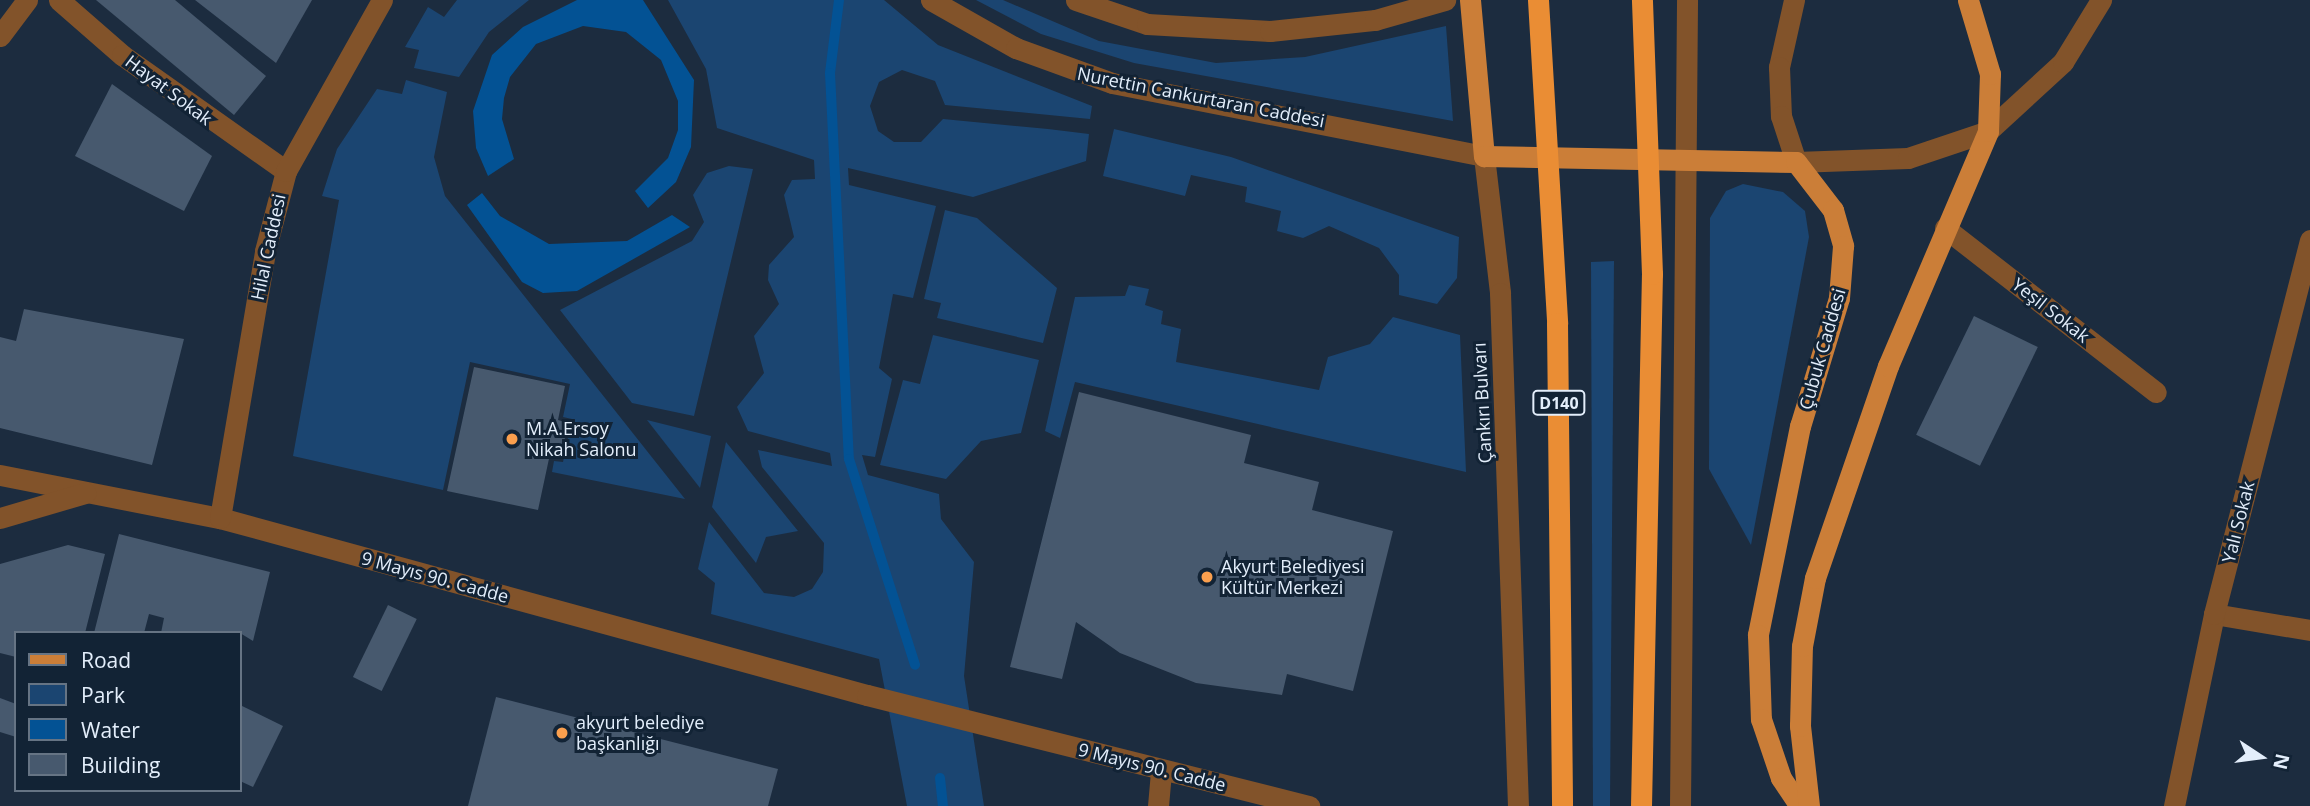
<!DOCTYPE html>
<meta charset="utf-8">
<style>
body{margin:0}
#map{position:relative;width:2310px;height:806px;overflow:hidden;background:#1c2c3f;font-family:"Open Sans",sans-serif}
div>[style]{position:absolute}
[style*='--x']{left:calc(var(--x)*1px);top:calc(var(--y)*1px);width:calc(var(--w)*1px);rotate:calc(var(--a)*1deg)}
.green>*{inset:0;background:#1b4571}
.water>*{inset:0;background:#035294}
.stream>*{height:10px;margin:-5px;padding:0 5px;transform-origin:5px;border-radius:5px;background:#035294}
.building>*{inset:0;background:#47596e;transform-origin:0 0}
.minor>*{height:21px;margin:-10.5px;padding:0 10.5px;transform-origin:10.5px;border-radius:10.5px;background:#82532a}
.major>*{height:21px;margin:-10.5px;padding:0 10.5px;transform-origin:10.5px;border-radius:10.5px;background:#cb7e38}
.highway-bridge>*{height:21px;margin:-10.5px;padding:0 10.5px;transform-origin:10.5px;border-radius:10.5px;background:#ea8d34}
.dots>*{width:19px;height:19px;translate:-50% -50%;box-sizing:border-box;border:4px solid #122335;border-radius:50%}
span{translate:-50% -50%;white-space:nowrap;text-align:center;line-height:1.15;-webkit-text-stroke:6px #122335;paint-order:stroke}
.shield-label span{padding:2px 5px;background:#122335;border:2px solid;border-radius:5px;-webkit-text-stroke-width:0}
.shield-label{font-size:16px;color:#e3eefb;font-weight:700}
.street-label{font-size:18px;color:#e3eefb}
.poi-label{font-size:18px;color:#e3eefb}
.left{translate:0 -50%;text-align:left}
.legend{position:absolute;left:14px;top:631px;width:228px;height:161px;box-sizing:border-box;background:#122335;border:2px solid #667484;margin:0;padding:9px 12px;list-style:none;font-size:21px;color:#e3eefb}
.legend li{display:flex;align-items:center;gap:14px;height:35px}
.legend b{width:35px;border:2px solid #667484}
.north{position:absolute;left:2226px;top:722px;width:70px;height:70px;-webkit-text-stroke:5px #122335;paint-order:stroke;rotate:103deg;font-size:19px;font-weight:700;line-height:28px;text-align:center;color:#e3eefb}
.north::after{content:'';display:block;margin:auto;width:24px;height:32px;background:#e3eefb;clip-path:polygon(50% 0,100% 100%,50% 72%,0 100%)}
</style>
<div id="map">
<div class="green">
<div style="clip-path:polygon(457px 0,529px 0,489px 32px,459px 77px,414px 68px,419px 50px,405px 47px,428px 7px,444px 17px)"></div>
<div style="clip-path:polygon(884px 0,938px 45px,1092px 106px,1090px 119px,945px 105px,935px 81px,902px 70px,879px 82px,870px 106px,878px 131px,894px 142px,921px 142px,943px 119px,1048px 129px,1089px 134px,1086px 161px,973px 197px,848px 168px,849px 185px,936px 206px,913px 298px,893px 294px,879px 368px,892px 379px,875px 457px,862px 455px,868px 475px,939px 494px,941px 519px,974px 562px,964px 676px,984px 806px,907px 806px,879px 659px,711px 614px,715px 583px,698px 569px,709px 522px,764px 593px,794px 597px,812px 589px,823px 572px,824px 543px,762px 467px,758px 450px,832px 466px,830px 453px,748px 431px,737px 407px,764px 373px,754px 336px,779px 304px,768px 280px,769px 265px,794px 237px,784px 195px,792px 180px,815px 179px,814px 160px,717px 128px,706px 69px,668px 0)"></div>
<div style="clip-path:polygon(976px 0,1003px 0,1099px 41px,1216px 63px,1305px 57px,1446px 26px,1453px 121px,1134px 63px,1041px 34px)"></div>
<div style="clip-path:polygon(406px 80px,447px 92px,434px 157px,445px 196px,685px 499px,552px 472px,554px 461px,563px 462px,572px 419px,563px 417px,570px 384px,470px 362px,443px 490px,293px 456px,339px 200px,322px 196px,337px 149px,377px 89px,402px 94px)"></div>
<div style="clip-path:polygon(1114px 129px,1231px 157px,1459px 237px,1457px 278px,1437px 304px,1399px 295px,1399px 275px,1379px 248px,1329px 226px,1303px 238px,1277px 231px,1281px 211px,1245px 202px,1247px 187px,1191px 175px,1185px 196px,1103px 176px)"></div>
<div style="clip-path:polygon(729px 166px,753px 169px,694px 416px,632px 403px,560px 310px,692px 241px,704px 222px,693px 195px,707px 173px)"></div>
<div style="clip-path:polygon(1743px 184px,1783px 192px,1805px 211px,1809px 237px,1751px 545px,1709px 469px,1710px 218px,1726px 191px)"></div>
<div style="clip-path:polygon(945px 210px,977px 218px,1057px 288px,1043px 343px,937px 318px,941px 303px,924px 299px)"></div>
<div style="clip-path:polygon(1614px 261px,1610px 806px,1593px 806px,1591px 262px)"></div>
<div style="clip-path:polygon(1129px 285px,1149px 289px,1145px 305px,1163px 311px,1161px 324px,1181px 329px,1176px 362px,1319px 390px,1328px 357px,1370px 344px,1393px 317px,1460px 335px,1466px 472px,1075px 382px,1060px 438px,1045px 431px,1075px 297px,1125px 296px)"></div>
<div style="clip-path:polygon(933px 335px,1039px 360px,1021px 433px,981px 441px,946px 479px,880px 465px,903px 380px,920px 384px)"></div>
<div style="clip-path:polygon(647px 420px,711px 436px,700px 488px)"></div>
<div style="clip-path:polygon(726px 442px,798px 531px,766px 537px,756px 563px,712px 507px)"></div>
</div>
<div class="water">
<div style="clip-path:polygon(577px 0,643px 0,694px 80px,691px 147px,676px 182px,648px 208px,635px 191px,668px 158px,678px 130px,678px 101px,661px 60px,626px 32px,583px 26px,536px 44px,510px 77px,504px 98px,502px 119px,514px 159px,488px 176px,476px 148px,473px 111px,492px 55px,523px 27px)"></div>
<div style="clip-path:polygon(482px 193px,500px 216px,549px 244px,627px 241px,672px 215px,690px 227px,577px 291px,543px 293px,522px 282px,467px 205px)"></div>
</div>
<div class="stream">
<div style="--x:839;--y:0;--w:74;--a:97"></div>
<div style="--x:830;--y:73;--w:386;--a:87.2"></div>
<div style="--x:849;--y:459;--w:216;--a:72.2"></div>
<div style="--x:940;--y:778;--w:28;--a:84"></div>
</div>
<div class="building">
<div style="clip-path:polygon(96px 0,175px 0,266px 76px,234px 115px)"></div>
<div style="clip-path:polygon(195px 0,312px 0,276px 63px)"></div>
<div style="clip-path:polygon(112px 84px,212px 156px,184px 211px,75px 156px)"></div>
<div style="clip-path:polygon(24px 309px,184px 339px,152px 465px,0 428px,0 337px,16px 341px)"></div>
<div style="left:1974px;top:316px;width:71px;height:132px;rotate:26deg"></div>
<div style="clip-path:polygon(474px 367px,565px 386px,558px 420px,568px 423px,561px 457px,550px 454px,538px 510px,447px 491px)"></div>
<div style="clip-path:polygon(1079px 392px,1251px 435px,1244px 463px,1319px 482px,1312px 510px,1393px 531px,1353px 691px,1287px 674px,1282px 695px,1196px 683px,1120px 653px,1076px 622px,1062px 679px,1010px 667px)"></div>
<div style="clip-path:polygon(119px 534px,270px 572px,253px 641px,240px 633px,161px 633px,164px 618px,149px 614px,144px 633px,94px 633px)"></div>
<div style="clip-path:polygon(68px 545px,105px 554px,85px 633px,16px 633px,16px 657px,0 653px,0 564px)"></div>
<div style="left:388px;top:605px;width:32px;height:80px;rotate:26deg"></div>
<div style="clip-path:polygon(496px 697px,778px 769px,768px 806px,468px 806px)"></div>
<div style="clip-path:polygon(0 698px,16px 704px,16px 737px,0 732px)"></div>
<div style="clip-path:polygon(240px 705px,283px 726px,253px 787px,240px 781px)"></div>
</div>
<div class="minor">
<div style="--x:59;--y:0;--w:84;--a:41.1"></div>
<div style="--x:122;--y:55;--w:201;--a:35.3"></div>
<div style="--x:931;--y:0;--w:98;--a:29.5"></div>
<div style="--x:1016;--y:48;--w:102;--a:20"></div>
<div style="--x:1112;--y:83;--w:379;--a:11.1"></div>
<div style="--x:1484;--y:156;--w:138;--a:83.3"></div>
<div style="--x:1500;--y:293;--w:513;--a:87.99"></div>
<div style="--x:1076;--y:0;--w:75;--a:18.7"></div>
<div style="--x:1147;--y:24;--w:123;--a:3.3"></div>
<div style="--x:1270;--y:31;--w:106;--a:-6"></div>
<div style="--x:1375;--y:20;--w:73;--a:-15.9"></div>
<div style="--x:1794;--y:0;--w:69;--a:102.6"></div>
<div style="--x:1779;--y:67;--w:49;--a:87.7"></div>
<div style="--x:1781;--y:116;--w:48;--a:71.9"></div>
<div style="--x:1796;--y:162;--w:112;--a:-2"></div>
<div style="--x:1908;--y:158;--w:84;--a:-18.6"></div>
<div style="--x:1988;--y:131;--w:102;--a:-42.6"></div>
<div style="--x:2063;--y:62;--w:73;--a:-58.5"></div>
<div style="--x:0;--y:36;--w:45;--a:-53.1"></div>
<div style="--x:1945;--y:228;--w:267;--a:37.9"></div>
<div style="--x:0;--y:475;--w:224;--a:11.1"></div>
<div style="--x:220;--y:518;--w:671;--a:15.3"></div>
<div style="--x:867;--y:695;--w:456;--a:14.1"></div>
<div style="--x:0;--y:518;--w:89;--a:-16.4"></div>
<div style="--x:220;--y:518;--w:271;--a:-80.4"></div>
<div style="--x:265;--y:251;--w:83;--a:-75.3"></div>
<div style="--x:286;--y:171;--w:196;--a:-60.7"></div>
<div style="--x:2214;--y:614;--w:97;--a:9.5"></div>
<div style="--x:1158;--y:806;--w:37;--a:-85"></div>
<div style="--x:1680;--y:806;--w:806;--a:-89.5"></div>
<div style="--x:2174;--y:806;--w:196;--a:-78.2"></div>
<div style="--x:2214;--y:614;--w:386;--a:-75.6"></div>
</div>
<div class="major">
<div style="--x:1470;--y:0;--w:157;--a:84.9"></div>
<div style="--x:1484;--y:156;--w:312;--a:1.1"></div>
<div style="--x:1796;--y:162;--w:61;--a:52.4"></div>
<div style="--x:1833;--y:210;--w:37;--a:74"></div>
<div style="--x:1843;--y:246;--w:52;--a:94.4"></div>
<div style="--x:1839;--y:298;--w:134;--a:106.9"></div>
<div style="--x:1800;--y:426;--w:213;--a:101.4"></div>
<div style="--x:1758;--y:635;--w:84;--a:88"></div>
<div style="--x:1761;--y:719;--w:62;--a:71.3"></div>
<div style="--x:1781;--y:778;--w:34;--a:56"></div>
<div style="--x:1809;--y:806;--w:81;--a:-96.4"></div>
<div style="--x:1800;--y:726;--w:80;--a:-88.6"></div>
<div style="--x:1802;--y:646;--w:69;--a:-79.2"></div>
<div style="--x:1815;--y:578;--w:224;--a:-71"></div>
<div style="--x:1888;--y:366;--w:255;--a:-66.9"></div>
<div style="--x:1988;--y:131;--w:57;--a:-88"></div>
<div style="--x:1990;--y:74;--w:77;--a:-106.6"></div>
</div>
<div class="highway-bridge">
<div style="--x:1538;--y:0;--w:324;--a:86.6"></div>
<div style="--x:1557;--y:323;--w:483;--a:89.4"></div>
<div style="--x:1641;--y:806;--w:532;--a:-88.82"></div>
<div style="--x:1652;--y:274;--w:274;--a:-92.1"></div>
</div>
<div class="dots">
<div style="left:512px;top:439px;background:#fa9f4e"></div>
<div style="left:1207px;top:577px;background:#fa9f4e"></div>
<div style="left:562px;top:733px;background:#fa9f4e"></div>
</div>
<div class="shield-label">
<span style="left:1559px;top:403px">D140</span>
</div>
<div class="street-label">
<span style="left:169px;top:90px;rotate:37deg">Hayat Sokak</span>
<span style="left:1201px;top:97px;rotate:11deg">Nurettin Cankurtaran Caddesi</span>
<span style="left:268px;top:247px;rotate:-78deg">Hilal Caddesi</span>
<span style="left:2051px;top:310px;rotate:38deg">Yeşil Sokak</span>
<span style="left:1822px;top:349px;rotate:-74deg">Çubuk Caddesi</span>
<span style="left:1482px;top:403px;rotate:-93deg">Çankırı Bulvarı</span>
<span style="left:2238px;top:522px;rotate:-76deg">Yalı Sokak</span>
<span style="left:435px;top:577px;rotate:15deg">9 Mayıs 90. Cadde</span>
<span style="left:1152px;top:767px;rotate:14deg">9 Mayıs 90. Cadde</span>
</div>
<div class="poi-label">
<span class="left" style="left:526px;top:439px">M.A.Ersoy<br>Nikah Salonu</span>
<span class="left" style="left:1221px;top:577px">Akyurt Belediyesi<br>Kültür Merkezi</span>
<span class="left" style="left:576px;top:733px">akyurt belediye<br>başkanlığı</span>
</div>
<ul class="legend">
<li><b style="height:9px;background:#cb7e38"></b>Road</li>
<li><b style="height:19px;background:#1b4571"></b>Park</li>
<li><b style="height:19px;background:#035294"></b>Water</li>
<li><b style="height:19px;background:#47596e"></b>Building</li>
</ul>
<div class="north">N</div>
</div>
